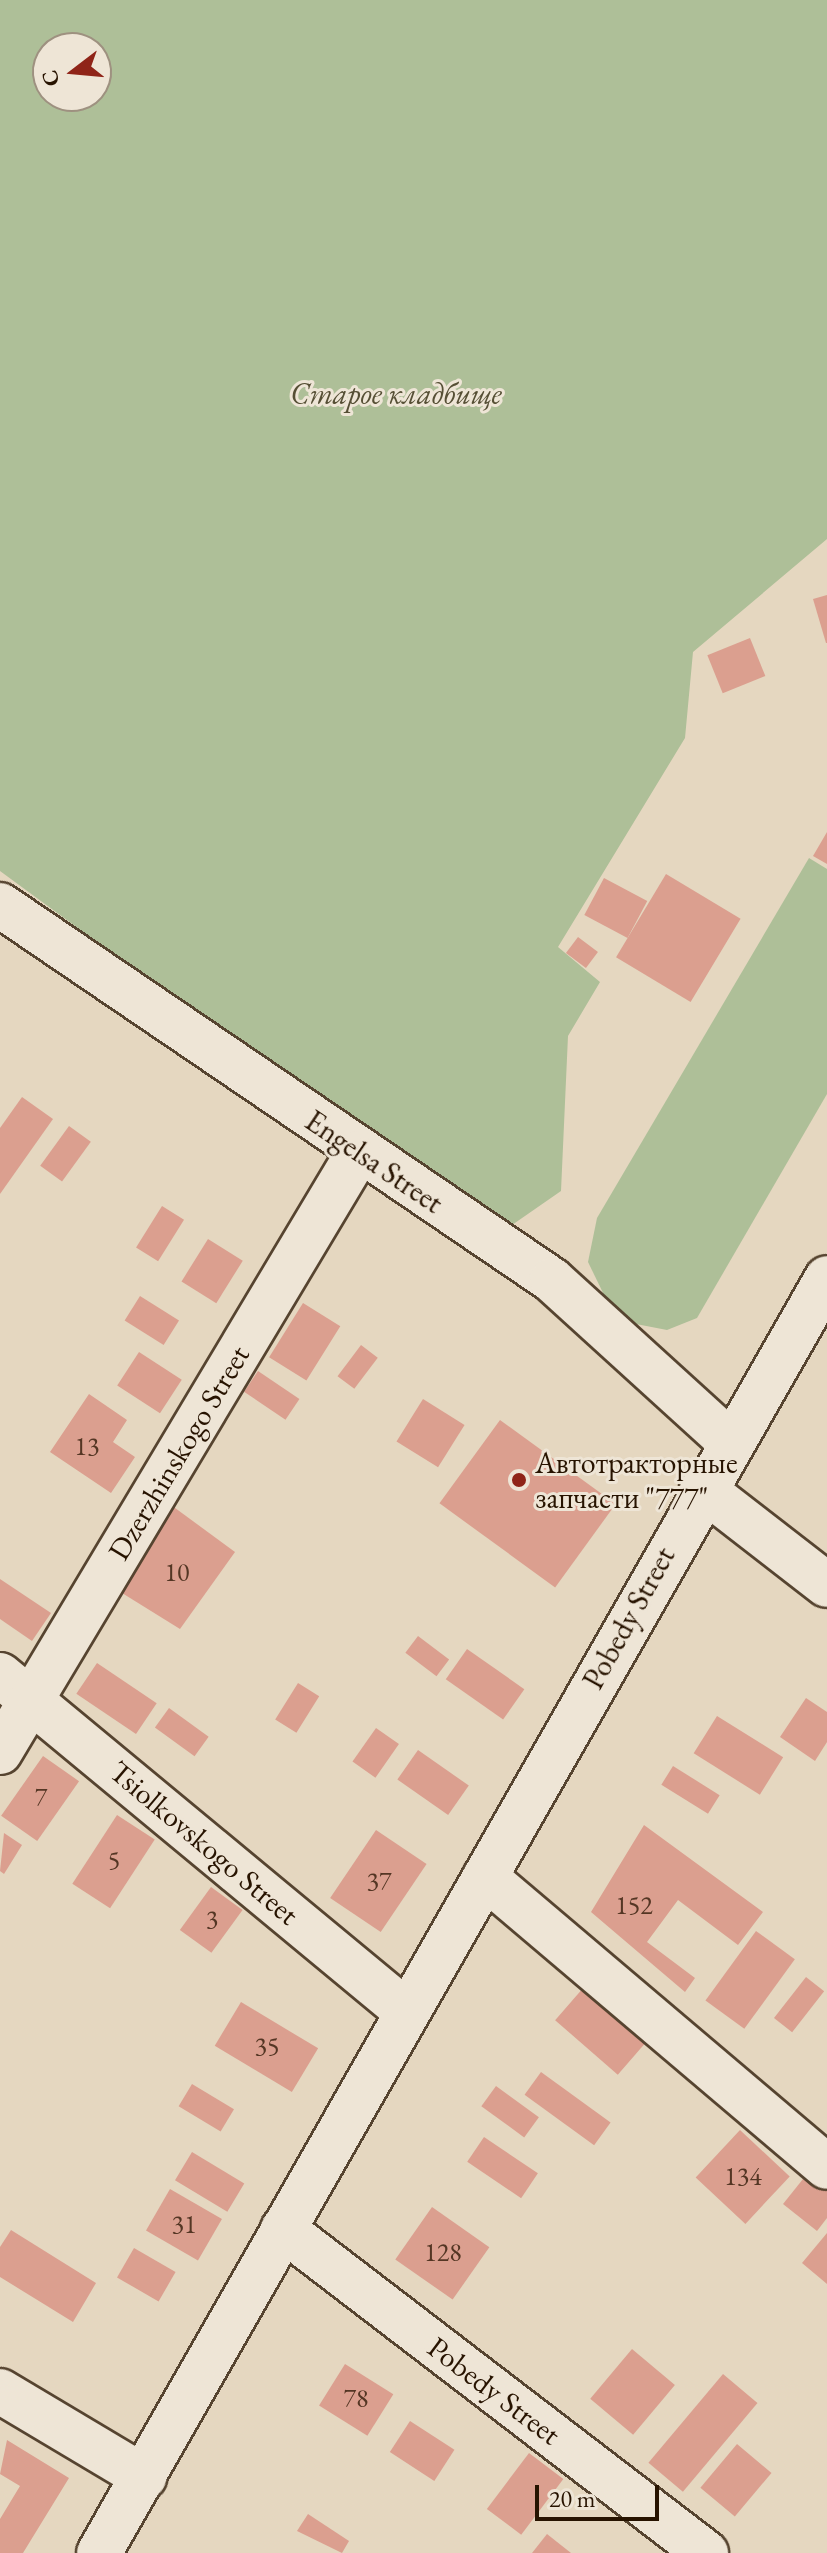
<!DOCTYPE html>
<meta charset="utf-8">
<style>
body{margin:0}
#map{position:relative;width:827px;height:2553px;overflow:hidden;background:#e5d7c0;font-family:"EB Garamond",serif}
div>[style]{position:absolute}
[style*='--x']{left:calc(var(--x)*1px);top:calc(var(--y)*1px);width:calc(var(--w)*1px);rotate:calc(var(--a)*1deg)}
.green>*{inset:0;background:#aebf98}
.building>*{inset:0;background:#db9f8f;transform-origin:0 0}
.roads{filter:drop-shadow(2px 0 #564430) drop-shadow(-2px 0 #564430) drop-shadow(0 2px #564430) drop-shadow(0 -2px #564430)}
.minor>*{height:44px;margin:-22px;padding:0 22px;transform-origin:22px;border-radius:22px;background:#eee5d6}
.dots>*{width:22px;height:22px;translate:-50% -50%;box-sizing:border-box;border:4px solid #eee5d6;border-radius:50%}
span{translate:-50% -50%;white-space:nowrap;text-align:center;line-height:1.15;-webkit-text-stroke:6px #eee5d6;paint-order:stroke}
.number-label{font-size:26px;color:#543624}
.number-label span{-webkit-text-stroke-width:0}
.park-label{font-size:30px;color:#564f35;font-style:italic}
.street-label{font-size:30px;color:#271300}
.poi-label{font-size:30px;color:#271300}
.left{translate:0 -50%;text-align:left}
.north{position:absolute;left:32px;top:32px;width:80px;height:80px;box-sizing:border-box;background:#eee5d6;border:2px solid #9e9180;border-radius:50%;rotate:254deg;font-size:22px;font-weight:700;line-height:32px;text-align:center;color:#271300}
.north::after{content:'';display:block;margin:auto;width:28px;height:36px;background:#8f2418;clip-path:polygon(50% 0,100% 100%,50% 72%,0 100%)}
.scale{position:absolute;left:535px;top:2485px;width:124px;height:36px;box-sizing:border-box;border:4px solid #271300;border-top:0;padding-left:10px;font-size:24px;line-height:28px;white-space:nowrap;color:#271300;-webkit-text-stroke:6px #eee5d6;paint-order:stroke}
</style>
<div id="map">
<div class="green">
<div style="clip-path:polygon(evenodd,0 0,827px 0,827px 539px,693px 652px,685px 738px,558px 947px,600px 982px,568px 1036px,561px 1191px,512px 1225px,462px 1210px,0 871px,0 0,48px 48px,96px 48px,96px 96px,48px 96px,48px 48px)"></div>
<div style="clip-path:polygon(809px 858px,827px 869px,827px 1094px,697px 1318px,667px 1330px,636px 1324px,607px 1301px,588px 1262px,597px 1218px)"></div>
</div>
<div class="building">
<div style="clip-path:polygon(827px 595px,827px 643px,826px 643px,813px 599px)"></div>
<div style="left:750px;top:638px;width:41px;height:46px;rotate:68deg"></div>
<div style="clip-path:polygon(827px 832px,827px 864px,813px 856px)"></div>
<div style="left:666px;top:874px;width:87px;height:97px;rotate:31deg"></div>
<div style="left:604px;top:878px;width:49px;height:42px;rotate:28deg"></div>
<div style="left:578px;top:937px;width:25px;height:20px;rotate:37deg"></div>
<div style="clip-path:polygon(22px 1097px,53px 1119px,0 1194px,0 1128px)"></div>
<div style="left:69px;top:1126px;width:27px;height:49px;rotate:36deg"></div>
<div style="left:162px;top:1206px;width:26px;height:49px;rotate:32deg"></div>
<div style="left:208px;top:1239px;width:41px;height:50px;rotate:32deg"></div>
<div style="left:140px;top:1296px;width:46px;height:29px;rotate:32deg"></div>
<div style="left:303px;top:1303px;width:44px;height:64px;rotate:32deg"></div>
<div style="left:361px;top:1345px;width:21px;height:39px;rotate:37deg"></div>
<div style="left:139px;top:1352px;width:51px;height:40px;rotate:33deg"></div>
<div style="left:258px;top:1371px;width:50px;height:25px;rotate:34deg"></div>
<div style="clip-path:polygon(89px 1394px,127px 1420px,113px 1442px,135px 1457px,111px 1493px,50px 1452px)"></div>
<div style="left:423px;top:1399px;width:49px;height:50px;rotate:32deg"></div>
<div style="left:500px;top:1420px;width:143px;height:103px;rotate:36deg"></div>
<div style="clip-path:polygon(171px 1505px,235px 1552px,180px 1629px,122px 1593px)"></div>
<div style="clip-path:polygon(0 1579px,51px 1613px,32px 1641px,0 1619px)"></div>
<div style="left:418px;top:1636px;width:39px;height:21px;rotate:37deg"></div>
<div style="left:467px;top:1649px;width:70px;height:37px;rotate:35deg"></div>
<div style="left:97px;top:1663px;width:72px;height:37px;rotate:34deg"></div>
<div style="left:298px;top:1683px;width:25px;height:43px;rotate:32deg"></div>
<div style="clip-path:polygon(806px 1698px,827px 1712px,827px 1742px,815px 1761px,780px 1737px)"></div>
<div style="left:169px;top:1708px;width:49px;height:24px;rotate:36deg"></div>
<div style="left:717px;top:1716px;width:78px;height:44px;rotate:32deg"></div>
<div style="left:376px;top:1728px;width:28px;height:41px;rotate:35deg"></div>
<div style="left:418px;top:1750px;width:62px;height:36px;rotate:35deg"></div>
<div style="left:43px;top:1756px;width:44px;height:73px;rotate:35deg"></div>
<div style="left:673px;top:1766px;width:55px;height:22px;rotate:32deg"></div>
<div style="left:117px;top:1815px;width:45px;height:82px;rotate:33deg"></div>
<div style="clip-path:polygon(644px 1825px,763px 1912px,738px 1945px,678px 1900px,647px 1942px,695px 1978px,685px 1992px,591px 1912px)"></div>
<div style="left:376px;top:1830px;width:61px;height:82px;rotate:34deg"></div>
<div style="clip-path:polygon(4px 1833px,22px 1845px,4px 1874px,0 1871px)"></div>
<div style="left:211px;top:1887px;width:39px;height:53px;rotate:36deg"></div>
<div style="left:756px;top:1931px;width:48px;height:86px;rotate:36deg"></div>
<div style="left:806px;top:1977px;width:23px;height:52px;rotate:38deg"></div>
<div style="left:584px;top:1987px;width:83px;height:44px;rotate:41deg"></div>
<div style="left:241px;top:2002px;width:90px;height:51px;rotate:31deg"></div>
<div style="left:541px;top:2072px;width:86px;height:28px;rotate:36deg"></div>
<div style="left:192px;top:2084px;width:49px;height:26px;rotate:31deg"></div>
<div style="left:496px;top:2086px;width:53px;height:25px;rotate:36deg"></div>
<div style="left:740px;top:2130px;width:68px;height:65px;rotate:43deg"></div>
<div style="left:484px;top:2137px;width:65px;height:30px;rotate:34deg"></div>
<div style="left:192px;top:2152px;width:61px;height:33px;rotate:31deg"></div>
<div style="clip-path:polygon(807px 2174px,827px 2190px,827px 2218px,817px 2231px,783px 2204px)"></div>
<div style="left:170px;top:2189px;width:60px;height:48px;rotate:30deg"></div>
<div style="left:432px;top:2207px;width:70px;height:64px;rotate:35deg"></div>
<div style="clip-path:polygon(11px 2230px,96px 2283px,73px 2322px,0 2277px,0 2247px)"></div>
<div style="clip-path:polygon(827px 2233px,827px 2284px,802px 2263px)"></div>
<div style="left:134px;top:2248px;width:48px;height:34px;rotate:30deg"></div>
<div style="left:632px;top:2349px;width:56px;height:65px;rotate:40deg"></div>
<div style="left:345px;top:2364px;width:57px;height:49px;rotate:32deg"></div>
<div style="left:723px;top:2374px;width:45px;height:116px;rotate:40deg"></div>
<div style="left:410px;top:2421px;width:53px;height:37px;rotate:33deg"></div>
<div style="clip-path:polygon(7px 2440px,69px 2478px,23px 2553px,0 2553px,0 2519px,20px 2486px,0 2474px)"></div>
<div style="left:737px;top:2444px;width:45px;height:57px;rotate:40deg"></div>
<div style="left:529px;top:2453px;width:43px;height:70px;rotate:37deg"></div>
<div style="clip-path:polygon(308px 2514px,349px 2541px,342px 2553px,297px 2531px)"></div>
<div style="clip-path:polygon(547px 2534px,571px 2553px,532px 2553px)"></div>
</div>
<div class="roads">
<div class="minor">
<div style="--x:0;--y:905;--w:667;--a:34.19"></div>
<div style="--x:552;--y:1280;--w:241;--a:42.3"></div>
<div style="--x:702;--y:1488;--w:158;--a:37.8"></div>
<div style="--x:0;--y:1675;--w:528;--a:39.63"></div>
<div style="--x:0;--y:1752;--w:698;--a:-59.13"></div>
<div style="--x:485;--y:1877;--w:448;--a:40.3"></div>
<div style="--x:283;--y:2229;--w:533;--a:37.45"></div>
<div style="--x:0;--y:2391;--w:168;--a:30.8"></div>
<div style="--x:99;--y:2553;--w:1468;--a:-60.27"></div>
</div>
</div>
<div class="dots">
<div style="left:519px;top:1480px;background:#8f2418"></div>
</div>
<div class="number-label">
<span style="left:87px;top:1447px">13</span>
<span style="left:177px;top:1573px">10</span>
<span style="left:41px;top:1798px">7</span>
<span style="left:114px;top:1861px">5</span>
<span style="left:379px;top:1882px">37</span>
<span style="left:634px;top:1906px">152</span>
<span style="left:212px;top:1920px">3</span>
<span style="left:267px;top:2047px">35</span>
<span style="left:743px;top:2177px">134</span>
<span style="left:184px;top:2225px">31</span>
<span style="left:443px;top:2253px">128</span>
<span style="left:356px;top:2399px">78</span>
</div>
<div class="park-label">
<span style="left:396px;top:394px">Старое кладбище</span>
</div>
<div class="street-label">
<span style="left:374px;top:1162px;rotate:34deg">Engelsa Street</span>
<span style="left:179px;top:1453px;rotate:-59deg">Dzerzhinskogo Street</span>
<span style="left:629px;top:1618px;rotate:-61deg">Pobedy Street</span>
<span style="left:204px;top:1843px;rotate:40deg">Tsiolkovskogo Street</span>
<span style="left:494px;top:2391px;rotate:37deg">Pobedy Street</span>
</div>
<div class="poi-label">
<span class="left" style="left:535px;top:1480px">Автотракторные<br>запчасти "777"</span>
</div>
<div class="north">С</div>
<div class="scale">20 m</div>
</div>
